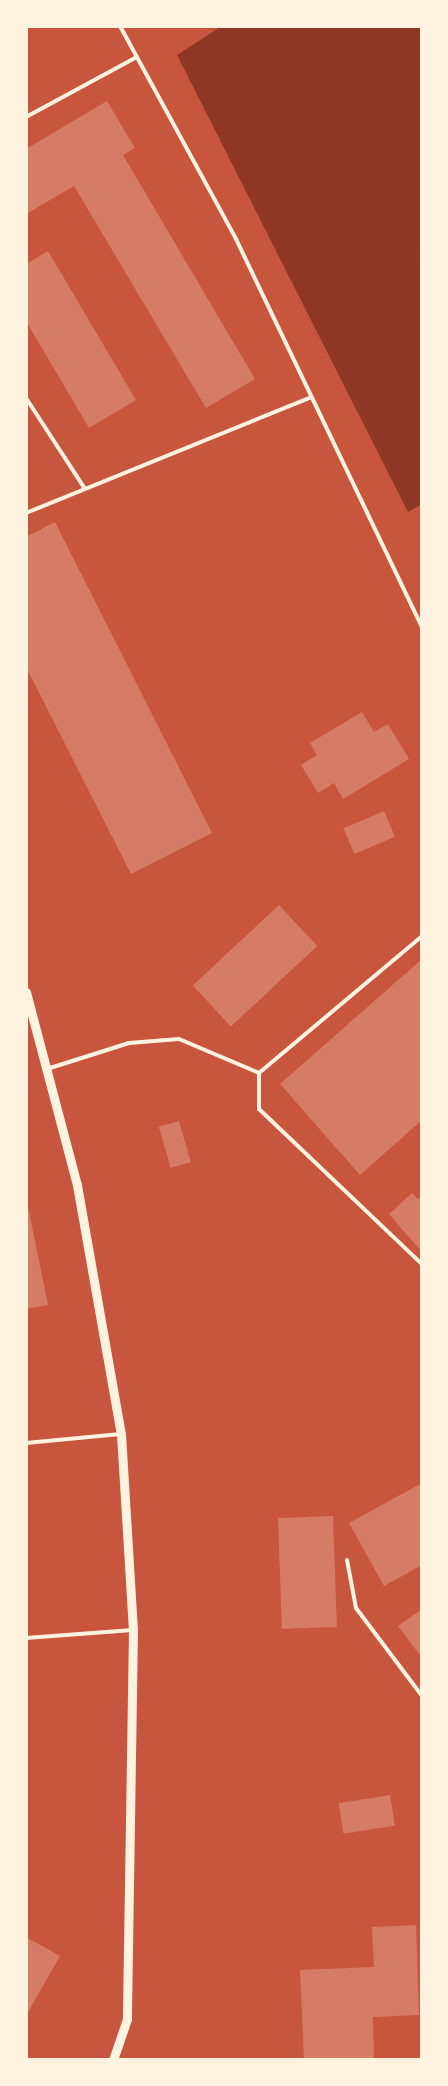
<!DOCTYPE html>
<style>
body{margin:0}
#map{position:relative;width:448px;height:2086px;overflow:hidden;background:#c8553d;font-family:"Noto Sans",sans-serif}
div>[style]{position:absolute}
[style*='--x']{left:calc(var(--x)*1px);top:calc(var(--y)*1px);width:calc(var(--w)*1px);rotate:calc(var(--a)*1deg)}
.water>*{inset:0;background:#8f3625}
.building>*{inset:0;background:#d67c66;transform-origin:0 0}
.service>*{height:4px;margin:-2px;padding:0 2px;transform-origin:2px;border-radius:2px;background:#fff3e0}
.tertiary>*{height:9px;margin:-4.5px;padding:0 4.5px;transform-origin:4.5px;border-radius:4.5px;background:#fff3e0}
span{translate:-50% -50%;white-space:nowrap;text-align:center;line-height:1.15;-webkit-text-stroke:4.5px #fff3e0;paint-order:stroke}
.frame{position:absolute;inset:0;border:28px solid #fff3e0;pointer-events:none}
</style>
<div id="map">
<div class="water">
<div style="clip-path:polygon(222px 26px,422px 26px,422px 254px,419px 256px,422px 261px,422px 504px,408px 512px,177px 55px)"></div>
</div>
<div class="building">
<div style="clip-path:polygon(107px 101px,135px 148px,123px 155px,255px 379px,206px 408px,74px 186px,26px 214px,26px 149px)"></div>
<div style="clip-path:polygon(48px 251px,136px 400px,89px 428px,26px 321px,26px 264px)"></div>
<div style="clip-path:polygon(55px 522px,212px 833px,131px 874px,26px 667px,26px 537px)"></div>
<div style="clip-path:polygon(362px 712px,374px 732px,388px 724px,409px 759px,343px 799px,334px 783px,318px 793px,301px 765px,317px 755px,310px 743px)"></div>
<div style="left:384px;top:811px;width:28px;height:44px;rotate:67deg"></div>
<div style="left:279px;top:905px;width:56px;height:118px;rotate:47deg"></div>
<div style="clip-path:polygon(422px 959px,422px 1120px,360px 1175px,280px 1084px)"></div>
<div style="left:179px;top:1121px;width:43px;height:21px;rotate:74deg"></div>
<div style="clip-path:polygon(412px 1193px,418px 1199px,422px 1196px,422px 1252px,389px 1214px)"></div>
<div style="clip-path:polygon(26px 1197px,48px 1305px,26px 1309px)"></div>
<div style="clip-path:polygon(420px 1484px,422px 1488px,422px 1565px,384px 1586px,349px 1523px)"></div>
<div style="left:333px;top:1516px;width:111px;height:55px;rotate:88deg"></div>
<div style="clip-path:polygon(422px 1609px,422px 1658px,398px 1626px)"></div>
<div style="left:390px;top:1795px;width:31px;height:52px;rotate:81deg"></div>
<div style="clip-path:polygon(416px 1925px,419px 2015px,373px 2017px,374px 2060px,304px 2060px,300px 1970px,374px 1967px,372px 1927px)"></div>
<div style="clip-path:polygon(26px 1937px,60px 1956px,26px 2016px)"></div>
</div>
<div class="service">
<div style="--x:120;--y:26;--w:243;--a:61.4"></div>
<div style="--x:236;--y:239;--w:431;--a:64.4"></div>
<div style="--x:26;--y:117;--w:126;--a:-28.4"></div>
<div style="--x:26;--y:398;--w:108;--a:57"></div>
<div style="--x:26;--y:513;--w:308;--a:-22.1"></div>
<div style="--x:47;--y:1069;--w:86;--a:-17.6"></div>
<div style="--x:129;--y:1043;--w:50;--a:-4.6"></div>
<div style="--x:179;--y:1039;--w:87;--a:23"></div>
<div style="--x:259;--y:1073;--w:213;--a:-40"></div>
<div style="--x:259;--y:1073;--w:36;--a:90"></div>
<div style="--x:259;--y:1109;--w:225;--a:43.6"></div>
<div style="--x:26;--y:1443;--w:95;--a:-5.4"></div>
<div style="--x:347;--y:1560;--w:49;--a:79.4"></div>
<div style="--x:356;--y:1608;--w:110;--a:53.1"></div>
<div style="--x:26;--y:1638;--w:107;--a:-4.3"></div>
</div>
<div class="tertiary">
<div style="--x:26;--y:992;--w:200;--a:75.2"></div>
<div style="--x:77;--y:1185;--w:253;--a:80"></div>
<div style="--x:121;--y:1434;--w:196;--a:86.5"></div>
<div style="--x:133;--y:1630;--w:389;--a:90.9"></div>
<div style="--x:127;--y:2019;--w:43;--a:108.9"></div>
</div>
<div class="frame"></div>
</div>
